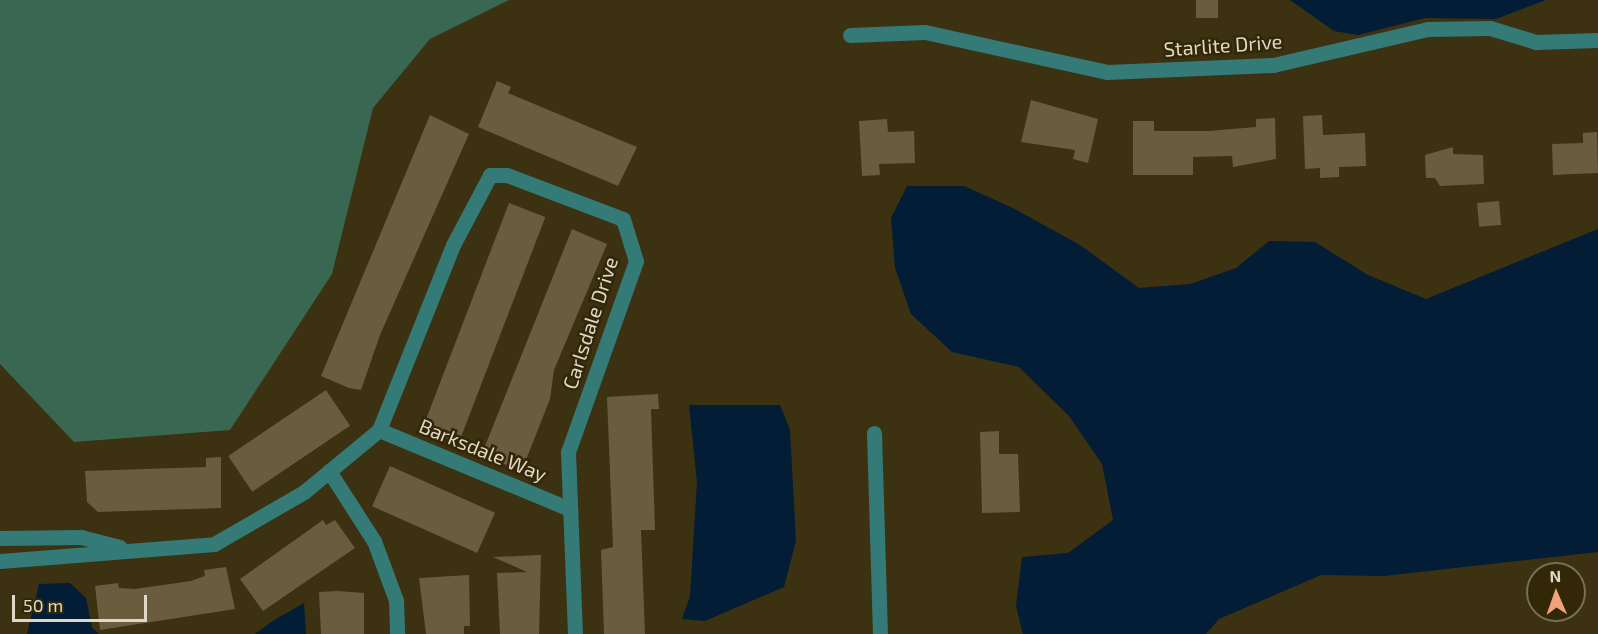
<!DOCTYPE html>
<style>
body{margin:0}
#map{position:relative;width:1598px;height:634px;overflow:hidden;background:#3c3111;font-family:"Exo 2",sans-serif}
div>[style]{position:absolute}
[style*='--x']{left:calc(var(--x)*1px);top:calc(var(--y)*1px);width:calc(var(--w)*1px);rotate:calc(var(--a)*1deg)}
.green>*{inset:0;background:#3a6751}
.water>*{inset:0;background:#021d35}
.building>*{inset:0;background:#695d3d;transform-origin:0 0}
.minor>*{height:15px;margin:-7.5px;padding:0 7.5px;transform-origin:7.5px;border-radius:7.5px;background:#347a77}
span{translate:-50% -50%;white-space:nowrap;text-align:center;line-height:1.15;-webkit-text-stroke:5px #322707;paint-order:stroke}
.street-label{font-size:20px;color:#dfd8c7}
.north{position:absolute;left:1526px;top:562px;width:60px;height:60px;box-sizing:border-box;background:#322707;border:2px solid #776e54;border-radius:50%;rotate:358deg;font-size:16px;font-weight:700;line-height:24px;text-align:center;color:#dfd8c7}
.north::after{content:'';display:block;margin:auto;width:21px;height:27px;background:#f1a27b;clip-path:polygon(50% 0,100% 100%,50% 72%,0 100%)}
.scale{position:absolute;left:12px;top:595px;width:135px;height:27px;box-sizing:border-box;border:3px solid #dfd8c7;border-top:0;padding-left:8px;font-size:18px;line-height:21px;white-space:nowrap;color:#dfd8c7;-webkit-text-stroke:4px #322707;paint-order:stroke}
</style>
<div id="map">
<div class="green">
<div style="clip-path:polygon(0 0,509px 0,430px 39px,373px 108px,332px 274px,230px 430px,74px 442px,0 364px)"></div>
</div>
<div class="water">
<div style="clip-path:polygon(1290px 0,1546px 0,1496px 19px,1425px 18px,1358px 35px,1334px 31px)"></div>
<div style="clip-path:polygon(907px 186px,964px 186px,1013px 208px,1080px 245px,1139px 288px,1190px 284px,1236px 268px,1269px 241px,1315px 242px,1368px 275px,1426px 299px,1598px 229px,1598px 552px,1384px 576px,1321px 575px,1219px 619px,1206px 634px,1023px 634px,1016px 606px,1022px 557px,1068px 553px,1113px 520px,1102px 464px,1069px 416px,1019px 367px,952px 352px,911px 314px,895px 268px,891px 218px)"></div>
<div style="clip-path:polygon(689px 405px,780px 405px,790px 430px,796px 541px,784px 587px,705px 621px,682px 619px,690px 596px,697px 482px)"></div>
<div style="clip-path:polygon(70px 583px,86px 598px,92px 628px,99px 634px,27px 634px,39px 584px)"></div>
<div style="clip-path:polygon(304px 603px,306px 634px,255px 634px,271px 622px)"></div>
</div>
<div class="building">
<div style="left:1196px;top:0;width:22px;height:18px"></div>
<div style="clip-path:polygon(497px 81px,511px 87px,508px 93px,637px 147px,618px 186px,478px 127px)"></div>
<div style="clip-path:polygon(1031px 100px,1098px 119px,1088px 163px,1073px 159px,1075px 150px,1021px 142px)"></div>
<div style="clip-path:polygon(430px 115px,469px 134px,380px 335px,361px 390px,349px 388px,321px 376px)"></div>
<div style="clip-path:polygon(1322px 115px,1323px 135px,1365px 133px,1366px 166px,1339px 167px,1339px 177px,1320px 178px,1320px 168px,1305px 169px,1303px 116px)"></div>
<div style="clip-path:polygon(1275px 118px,1276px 159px,1233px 167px,1232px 156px,1193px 157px,1193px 175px,1133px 175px,1133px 121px,1154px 121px,1154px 131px,1209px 131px,1256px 127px,1256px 119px)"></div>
<div style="clip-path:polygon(887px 119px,888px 132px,914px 131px,915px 163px,879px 164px,880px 175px,862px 176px,859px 121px)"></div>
<div style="clip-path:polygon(1597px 132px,1598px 173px,1553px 175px,1552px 144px,1583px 143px,1583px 133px)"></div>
<div style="clip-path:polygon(1453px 147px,1453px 154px,1483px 155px,1484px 184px,1440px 186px,1435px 178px,1426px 178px,1425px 155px)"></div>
<div style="left:1499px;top:201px;width:24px;height:22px;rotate:85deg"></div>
<div style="left:509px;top:203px;width:39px;height:242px;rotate:21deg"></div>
<div style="clip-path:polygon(572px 229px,607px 244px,554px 370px,550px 399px,522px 470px,481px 456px)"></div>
<div style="left:326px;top:390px;width:43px;height:118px;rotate:56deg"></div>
<div style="clip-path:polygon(658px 394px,659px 409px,651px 409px,655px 530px,641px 530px,645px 634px,604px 634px,601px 550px,613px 547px,607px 397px)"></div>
<div style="clip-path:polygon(999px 431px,999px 454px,1018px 454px,1020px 512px,982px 513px,980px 432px)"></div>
<div style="clip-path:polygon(221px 457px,221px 508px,98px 512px,87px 502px,85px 471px,206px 467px,206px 458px)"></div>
<div style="left:390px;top:466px;width:115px;height:44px;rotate:24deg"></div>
<div style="clip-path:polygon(323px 520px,326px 525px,335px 520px,355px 548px,263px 611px,240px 579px)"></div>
<div style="clip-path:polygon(541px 555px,539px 634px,500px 634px,497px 573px,527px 572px,493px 557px)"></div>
<div style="clip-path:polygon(226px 567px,235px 609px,100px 630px,95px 586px,118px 583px,119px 588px,135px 589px,191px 581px,205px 576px,204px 570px)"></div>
<div style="clip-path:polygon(469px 575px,470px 626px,464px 626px,464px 634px,426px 634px,419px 578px)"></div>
<div style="clip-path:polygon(338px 591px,364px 593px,364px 634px,321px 634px,319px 592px)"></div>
</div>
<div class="minor">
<div style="--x:850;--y:35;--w:75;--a:-2.3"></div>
<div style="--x:925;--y:32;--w:186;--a:12.4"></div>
<div style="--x:1107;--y:72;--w:166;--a:-2.4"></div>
<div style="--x:1273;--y:65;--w:159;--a:-13.1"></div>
<div style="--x:1428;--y:29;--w:62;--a:-0.9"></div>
<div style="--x:1490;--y:28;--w:48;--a:16.9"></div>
<div style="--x:1536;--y:42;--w:62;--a:-1.8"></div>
<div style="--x:379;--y:430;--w:207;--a:22.5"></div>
<div style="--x:874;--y:433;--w:201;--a:88.3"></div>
<div style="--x:329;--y:471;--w:83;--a:57.3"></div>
<div style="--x:374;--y:541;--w:63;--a:69.6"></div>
<div style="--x:396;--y:600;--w:34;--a:88"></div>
<div style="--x:0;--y:538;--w:81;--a:-0.7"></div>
<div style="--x:81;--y:537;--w:40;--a:14.4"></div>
<div style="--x:0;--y:561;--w:215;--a:-4.5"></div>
<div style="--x:214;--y:544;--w:104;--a:-30"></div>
<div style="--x:304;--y:492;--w:97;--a:-39.6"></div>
<div style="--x:379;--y:430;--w:199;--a:-68.2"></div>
<div style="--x:453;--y:245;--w:79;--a:-62.1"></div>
<div style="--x:490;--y:175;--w:17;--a:0"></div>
<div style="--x:507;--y:175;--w:124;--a:20.8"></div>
<div style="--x:623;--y:219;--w:44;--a:72.8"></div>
<div style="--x:636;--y:261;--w:203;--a:109.6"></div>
<div style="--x:568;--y:452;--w:182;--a:87.8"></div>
</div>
<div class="street-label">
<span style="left:1223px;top:45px;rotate:-4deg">Starlite Drive</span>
<span style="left:590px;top:323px;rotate:-72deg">Carlsdale Drive</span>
<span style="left:483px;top:450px;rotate:22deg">Barksdale Way</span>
</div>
<div class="north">N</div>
<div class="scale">50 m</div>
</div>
